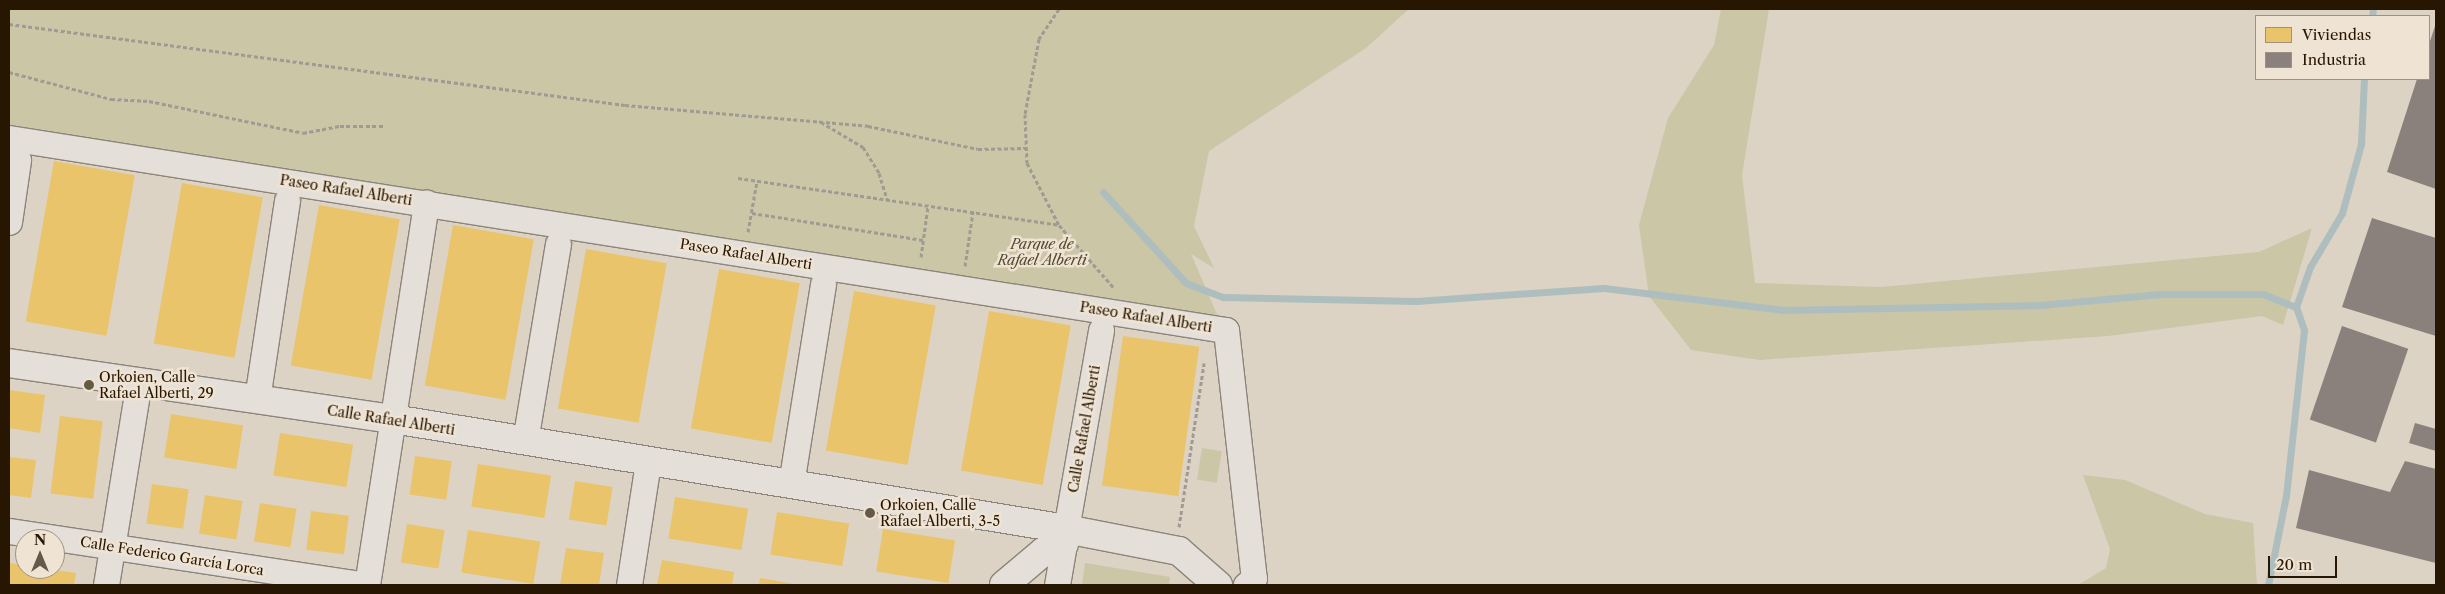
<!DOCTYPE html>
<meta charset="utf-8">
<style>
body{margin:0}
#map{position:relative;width:2445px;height:594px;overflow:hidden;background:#dcd3c5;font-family:"Libre Caslon Text",serif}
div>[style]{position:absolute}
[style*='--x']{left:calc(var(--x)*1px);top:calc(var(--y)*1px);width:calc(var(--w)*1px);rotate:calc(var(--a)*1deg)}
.green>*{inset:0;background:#cac6a6;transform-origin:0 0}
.homes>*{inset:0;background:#e9c46a;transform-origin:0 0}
.industry>*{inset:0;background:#8a817c;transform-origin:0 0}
.stream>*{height:7px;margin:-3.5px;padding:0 3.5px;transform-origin:3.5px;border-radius:3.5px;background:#aebebe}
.path>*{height:3px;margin-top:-1.5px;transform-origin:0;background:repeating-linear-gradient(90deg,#a09a92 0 4px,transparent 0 6.5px)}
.roads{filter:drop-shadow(1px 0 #8c847a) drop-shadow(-1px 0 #8c847a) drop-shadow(0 1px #8c847a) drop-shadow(0 -1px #8c847a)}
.street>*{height:25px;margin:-12.5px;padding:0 12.5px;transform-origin:12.5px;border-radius:12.5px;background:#e4e0d9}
.secondary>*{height:28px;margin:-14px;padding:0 14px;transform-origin:14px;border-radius:14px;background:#e4e0d9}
.dots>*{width:14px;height:14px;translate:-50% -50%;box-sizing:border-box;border:2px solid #efe3d3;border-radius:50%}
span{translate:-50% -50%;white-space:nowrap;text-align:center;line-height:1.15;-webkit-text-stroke:5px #efe3d3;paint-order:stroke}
.street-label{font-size:14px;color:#271702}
.park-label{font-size:14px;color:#53482b;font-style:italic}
.poi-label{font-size:14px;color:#271702}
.left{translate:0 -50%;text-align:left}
.frame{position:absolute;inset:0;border:10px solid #271702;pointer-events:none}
.legend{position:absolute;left:2255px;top:15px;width:175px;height:65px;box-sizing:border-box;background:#efe3d3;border:1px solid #9f917f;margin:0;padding:6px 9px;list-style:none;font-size:15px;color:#271702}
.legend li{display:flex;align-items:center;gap:10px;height:25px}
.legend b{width:25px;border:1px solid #9f917f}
.north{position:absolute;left:15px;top:529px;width:50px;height:50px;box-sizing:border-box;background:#efe3d3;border:1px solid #9f917f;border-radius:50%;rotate:0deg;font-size:14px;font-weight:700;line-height:20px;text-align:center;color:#271702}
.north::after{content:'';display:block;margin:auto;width:18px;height:22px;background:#665946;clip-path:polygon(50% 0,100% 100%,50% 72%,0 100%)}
.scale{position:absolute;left:2268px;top:556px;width:69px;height:22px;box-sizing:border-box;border:2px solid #271702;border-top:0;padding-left:6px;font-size:15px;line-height:18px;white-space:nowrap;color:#271702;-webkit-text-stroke:4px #efe3d3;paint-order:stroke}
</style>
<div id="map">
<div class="green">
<div style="clip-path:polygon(9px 9px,1409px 9px,1366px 48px,1209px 151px,1194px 226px,1214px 268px,1191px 254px,1219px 319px,9px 126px)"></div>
<div style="clip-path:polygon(1721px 9px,1769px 9px,1742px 175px,1755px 283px,1881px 287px,2259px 252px,2312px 228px,2283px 325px,2262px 316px,2108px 336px,1760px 360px,1691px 350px,1649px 296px,1639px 225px,1668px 118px,1714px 45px)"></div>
<div style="left:1202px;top:448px;width:20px;height:32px;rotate:9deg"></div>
<div style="clip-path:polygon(2083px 475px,2125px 480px,2205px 514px,2253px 523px,2257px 585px,2078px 585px,2106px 568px,2110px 549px)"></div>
<div style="clip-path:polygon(1085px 563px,1170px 577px,1169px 585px,1082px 585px)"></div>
</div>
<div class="homes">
<div style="left:54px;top:161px;width:82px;height:163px;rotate:10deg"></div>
<div style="left:182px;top:183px;width:82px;height:163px;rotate:10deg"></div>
<div style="left:319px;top:205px;width:82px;height:163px;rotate:10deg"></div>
<div style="left:453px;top:225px;width:82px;height:163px;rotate:10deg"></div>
<div style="left:586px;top:249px;width:82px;height:162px;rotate:10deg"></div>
<div style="left:719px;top:269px;width:82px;height:162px;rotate:10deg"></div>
<div style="left:854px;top:291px;width:83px;height:162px;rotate:10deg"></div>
<div style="left:989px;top:311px;width:83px;height:162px;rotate:10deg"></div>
<div style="left:1123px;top:336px;width:77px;height:151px;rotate:8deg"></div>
<div style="clip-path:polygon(9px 390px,45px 395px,40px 433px,9px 428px)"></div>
<div style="left:171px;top:414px;width:73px;height:44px;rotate:9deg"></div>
<div style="left:60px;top:416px;width:43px;height:78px;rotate:7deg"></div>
<div style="left:280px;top:433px;width:74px;height:43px;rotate:9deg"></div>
<div style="left:415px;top:456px;width:37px;height:39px;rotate:8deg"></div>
<div style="clip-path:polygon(9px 457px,36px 460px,31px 498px,9px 495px)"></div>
<div style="left:478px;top:464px;width:74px;height:43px;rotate:9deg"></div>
<div style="left:575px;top:481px;width:38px;height:39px;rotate:9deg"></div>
<div style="left:152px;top:484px;width:37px;height:40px;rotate:8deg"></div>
<div style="left:205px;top:495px;width:38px;height:39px;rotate:9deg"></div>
<div style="left:675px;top:497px;width:74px;height:42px;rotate:9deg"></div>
<div style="left:260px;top:503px;width:37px;height:39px;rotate:9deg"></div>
<div style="left:311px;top:511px;width:38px;height:39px;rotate:7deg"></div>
<div style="left:777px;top:512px;width:73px;height:43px;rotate:9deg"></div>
<div style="left:407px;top:524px;width:38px;height:39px;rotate:9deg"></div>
<div style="left:883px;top:529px;width:73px;height:43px;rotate:9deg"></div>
<div style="left:468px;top:530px;width:73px;height:43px;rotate:9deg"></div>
<div style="clip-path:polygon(566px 548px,604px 553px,599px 585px,560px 585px)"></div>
<div style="clip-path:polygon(662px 560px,734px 572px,732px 585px,657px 585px)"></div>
<div style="clip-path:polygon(9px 563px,76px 573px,74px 585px,9px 585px)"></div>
<div style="clip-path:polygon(760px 578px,794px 584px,794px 585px,759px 585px)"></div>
</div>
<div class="industry">
<div style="clip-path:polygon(2436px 23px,2436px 189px,2387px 172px,2417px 79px,2429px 79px,2429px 44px)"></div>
<div style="clip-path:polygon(2372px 218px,2436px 238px,2436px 336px,2342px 307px)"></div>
<div style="left:2342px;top:326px;width:70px;height:99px;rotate:19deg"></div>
<div style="clip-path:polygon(2415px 423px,2436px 429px,2436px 451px,2409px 443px)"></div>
<div style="clip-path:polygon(2405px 461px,2436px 469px,2436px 563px,2296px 528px,2309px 470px,2390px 492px)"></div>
</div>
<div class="stream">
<div style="--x:2372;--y:16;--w:7;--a:-82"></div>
<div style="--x:1103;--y:192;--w:123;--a:47.6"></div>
<div style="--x:1186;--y:283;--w:40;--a:21"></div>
<div style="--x:1223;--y:297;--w:193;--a:1.2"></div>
<div style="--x:1416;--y:301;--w:188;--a:-4"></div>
<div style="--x:1604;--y:288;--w:179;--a:7"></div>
<div style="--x:1782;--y:310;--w:258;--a:-1.1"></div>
<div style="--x:2040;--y:305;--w:121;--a:-5.2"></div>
<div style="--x:2161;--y:294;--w:102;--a:0"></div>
<div style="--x:2263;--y:294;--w:35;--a:22"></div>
<div style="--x:2268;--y:585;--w:91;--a:-78.6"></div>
<div style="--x:2286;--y:496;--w:167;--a:-83.8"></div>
<div style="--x:2304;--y:330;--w:24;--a:-109"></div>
<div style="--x:2296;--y:307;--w:42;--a:-70.7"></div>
<div style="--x:2310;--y:267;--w:63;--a:-59.3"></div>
<div style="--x:2342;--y:213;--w:72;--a:-74.6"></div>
<div style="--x:2361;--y:144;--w:65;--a:-87.4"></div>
</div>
<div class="path">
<div style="--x:1059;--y:9;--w:36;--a:124"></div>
<div style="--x:1039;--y:39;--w:76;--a:100.6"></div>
<div style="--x:1025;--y:114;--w:49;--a:87.7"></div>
<div style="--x:1027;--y:163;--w:70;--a:62.7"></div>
<div style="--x:1059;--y:225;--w:84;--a:48.9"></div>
<div style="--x:9;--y:24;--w:621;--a:7.49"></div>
<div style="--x:625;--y:105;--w:244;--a:4.9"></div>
<div style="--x:868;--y:126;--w:112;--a:11.8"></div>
<div style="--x:978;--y:149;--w:48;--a:-1.2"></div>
<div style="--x:9;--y:72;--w:106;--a:14.8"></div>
<div style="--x:111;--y:99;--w:38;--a:3"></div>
<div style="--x:149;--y:101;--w:157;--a:11.7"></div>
<div style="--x:303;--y:133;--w:38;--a:-11"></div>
<div style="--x:340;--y:126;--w:45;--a:0"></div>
<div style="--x:821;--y:122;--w:49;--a:30.8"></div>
<div style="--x:863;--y:147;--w:31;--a:58"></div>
<div style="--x:879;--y:173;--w:28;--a:73"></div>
<div style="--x:738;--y:178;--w:324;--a:8.3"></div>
<div style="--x:752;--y:213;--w:173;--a:9"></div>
<div style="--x:748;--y:232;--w:52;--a:-80"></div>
<div style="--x:921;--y:257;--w:51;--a:-82.2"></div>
<div style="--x:965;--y:266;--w:55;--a:-81.6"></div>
<div style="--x:1179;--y:527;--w:166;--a:-81.3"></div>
</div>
<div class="roads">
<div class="street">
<div style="--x:9;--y:138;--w:1232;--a:8.97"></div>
<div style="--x:1226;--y:330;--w:250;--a:83.6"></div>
<div style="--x:1254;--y:578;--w:11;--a:139"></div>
<div style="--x:9;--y:222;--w:63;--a:-81.7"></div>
<div style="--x:257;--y:399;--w:201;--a:-81.4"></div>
<div style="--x:525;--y:441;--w:200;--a:-80.5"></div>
<div style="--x:791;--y:484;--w:203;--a:-80.9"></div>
<div style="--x:1066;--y:529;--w:202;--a:-80"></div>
<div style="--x:9;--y:531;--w:360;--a:8.6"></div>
<div style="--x:106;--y:585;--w:207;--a:-80.8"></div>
<div style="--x:367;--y:585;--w:387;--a:-81.2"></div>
<div style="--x:629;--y:585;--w:124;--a:-81.2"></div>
<div style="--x:1057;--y:585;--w:42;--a:-80.3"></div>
</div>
<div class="secondary">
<div style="--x:9;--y:363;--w:388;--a:8.3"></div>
<div style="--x:393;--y:419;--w:682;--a:9.28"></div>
<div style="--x:1066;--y:529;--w:115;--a:11"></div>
<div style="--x:1179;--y:551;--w:52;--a:41.1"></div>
<div style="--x:1004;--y:585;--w:51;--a:-40.2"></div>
<div style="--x:1043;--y:552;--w:22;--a:-21"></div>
<div style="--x:1064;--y:544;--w:15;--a:-82"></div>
</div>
</div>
<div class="dots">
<div style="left:89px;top:385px;background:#665946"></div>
<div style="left:870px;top:513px;background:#665946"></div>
</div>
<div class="street-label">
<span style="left:346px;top:190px;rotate:9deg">Paseo Rafael Alberti</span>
<span style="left:746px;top:254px;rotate:9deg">Paseo Rafael Alberti</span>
<span style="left:1146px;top:317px;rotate:9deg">Paseo Rafael Alberti</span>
<span style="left:391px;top:420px;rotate:9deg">Calle Rafael Alberti</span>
<span style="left:1084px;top:429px;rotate:-80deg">Calle Rafael Alberti</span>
<span style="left:172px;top:556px;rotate:9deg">Calle Federico García Lorca</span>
</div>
<div class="park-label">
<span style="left:1042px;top:252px">Parque de<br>Rafael Alberti</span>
</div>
<div class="poi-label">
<span class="left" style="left:99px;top:385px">Orkoien, Calle<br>Rafael Alberti, 29</span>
<span class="left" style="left:880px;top:513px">Orkoien, Calle<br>Rafael Alberti, 3-5</span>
</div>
<div class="frame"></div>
<ul class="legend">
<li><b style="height:14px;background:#e9c46a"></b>Viviendas</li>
<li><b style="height:14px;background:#8a817c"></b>Industria</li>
</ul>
<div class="north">N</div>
<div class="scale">20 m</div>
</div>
